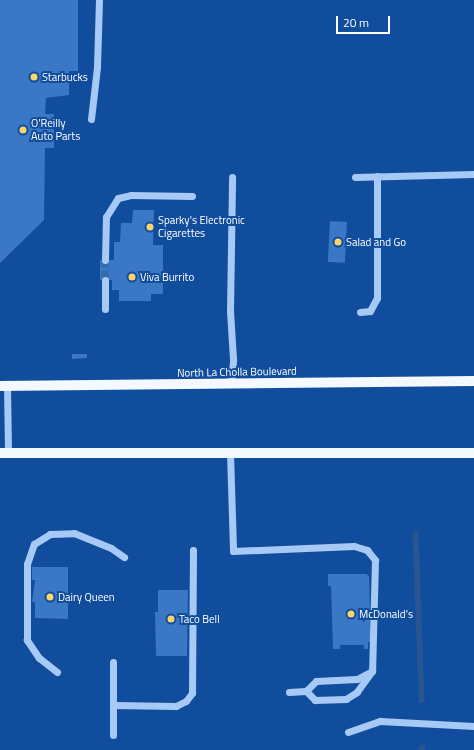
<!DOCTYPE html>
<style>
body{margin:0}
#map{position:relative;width:474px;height:750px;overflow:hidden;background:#114d9d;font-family:"Titillium Web",sans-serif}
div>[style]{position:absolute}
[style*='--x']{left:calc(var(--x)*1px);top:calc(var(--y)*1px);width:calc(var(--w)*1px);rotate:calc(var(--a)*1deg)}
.stream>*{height:5.5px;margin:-2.75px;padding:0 2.75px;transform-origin:2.75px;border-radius:2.75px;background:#295590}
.building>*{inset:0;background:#3a77c4;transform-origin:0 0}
.minor-tunnel>*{height:7px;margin-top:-3.5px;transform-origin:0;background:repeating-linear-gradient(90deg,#3568ac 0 7px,transparent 0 10.5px)}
.minor>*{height:7px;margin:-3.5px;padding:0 3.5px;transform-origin:3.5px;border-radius:3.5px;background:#a7c9f5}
.major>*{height:10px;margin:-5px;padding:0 5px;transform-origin:5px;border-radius:5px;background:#f4f8ff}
.dots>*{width:11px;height:11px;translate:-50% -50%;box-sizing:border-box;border:2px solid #114d9d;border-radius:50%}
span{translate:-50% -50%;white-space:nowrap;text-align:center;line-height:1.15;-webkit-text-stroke:4px #114d9d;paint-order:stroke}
.poi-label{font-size:11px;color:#fff}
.left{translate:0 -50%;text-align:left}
.street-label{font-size:11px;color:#fff}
.scale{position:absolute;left:336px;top:16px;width:54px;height:18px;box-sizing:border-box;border:2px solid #fff;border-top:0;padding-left:5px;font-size:12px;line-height:14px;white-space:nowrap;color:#fff;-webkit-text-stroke:3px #114d9d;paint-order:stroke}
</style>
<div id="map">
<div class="stream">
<div style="--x:416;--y:534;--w:166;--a:87.9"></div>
<div style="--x:422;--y:750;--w:2;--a:-90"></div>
</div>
<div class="building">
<div style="clip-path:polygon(0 0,78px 0,78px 71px,69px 71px,69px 95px,46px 98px,45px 114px,54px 114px,54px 148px,45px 148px,44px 220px,0 263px)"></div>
<div style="clip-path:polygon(133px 210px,154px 210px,153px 245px,163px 245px,163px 294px,151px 294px,151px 301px,119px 301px,119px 290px,112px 290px,112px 280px,100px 280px,100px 260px,114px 260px,114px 242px,120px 242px,121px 223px,132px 223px)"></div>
<div style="left:330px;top:221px;width:17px;height:41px;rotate:3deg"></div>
<div style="clip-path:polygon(72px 354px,87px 354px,87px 358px,72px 359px)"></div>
<div style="clip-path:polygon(32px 567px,68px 567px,68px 619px,35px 618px,35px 602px,32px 602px,35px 580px,32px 580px)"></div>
<div style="clip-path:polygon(328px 574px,366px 574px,369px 576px,371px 642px,368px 642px,368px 649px,364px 649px,364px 645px,340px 645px,340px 649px,333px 649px,331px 586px,328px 586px)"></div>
<div style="clip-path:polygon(158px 590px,188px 590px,187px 656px,156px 656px,155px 612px,158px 612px)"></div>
</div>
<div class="minor-tunnel">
<div style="--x:105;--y:260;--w:20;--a:90"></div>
</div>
<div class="minor">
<div style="--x:91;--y:119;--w:52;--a:-83.4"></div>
<div style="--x:97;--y:67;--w:67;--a:-88.3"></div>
<div style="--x:355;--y:177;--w:119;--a:-1.4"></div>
<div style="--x:105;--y:260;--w:43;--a:-88.7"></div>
<div style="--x:106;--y:217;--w:22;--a:-58"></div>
<div style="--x:118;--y:198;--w:13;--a:-13"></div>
<div style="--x:131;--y:195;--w:61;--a:0.9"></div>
<div style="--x:105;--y:309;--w:29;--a:-90"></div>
<div style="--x:360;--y:312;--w:10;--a:-6"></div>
<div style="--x:370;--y:311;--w:15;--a:-62"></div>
<div style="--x:377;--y:298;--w:122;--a:-90"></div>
<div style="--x:231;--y:384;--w:25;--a:-85"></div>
<div style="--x:233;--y:359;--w:48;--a:-93.6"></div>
<div style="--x:230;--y:311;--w:134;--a:-89.1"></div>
<div style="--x:7;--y:386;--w:67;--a:89.1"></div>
<div style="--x:230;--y:453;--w:98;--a:88.2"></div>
<div style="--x:233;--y:551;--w:121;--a:-2.4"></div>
<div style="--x:354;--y:546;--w:14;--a:17"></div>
<div style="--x:367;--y:550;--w:13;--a:51"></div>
<div style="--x:375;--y:560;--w:111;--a:91.5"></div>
<div style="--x:372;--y:671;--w:26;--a:126"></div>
<div style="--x:357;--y:692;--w:13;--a:148"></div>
<div style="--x:346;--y:699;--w:31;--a:178"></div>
<div style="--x:315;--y:700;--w:13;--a:-135"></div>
<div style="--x:57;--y:672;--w:23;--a:-142"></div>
<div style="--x:39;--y:658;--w:22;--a:-124"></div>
<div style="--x:27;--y:640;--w:76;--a:-90"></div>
<div style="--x:27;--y:564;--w:21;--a:-71"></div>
<div style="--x:34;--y:544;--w:19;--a:-32"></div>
<div style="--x:50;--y:534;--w:24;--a:-2"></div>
<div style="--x:74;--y:533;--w:40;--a:22"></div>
<div style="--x:111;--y:548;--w:16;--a:35"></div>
<div style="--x:289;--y:692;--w:17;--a:-3"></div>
<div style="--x:306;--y:691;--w:14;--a:-45"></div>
<div style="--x:316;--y:681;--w:41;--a:-2.8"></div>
<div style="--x:357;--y:679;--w:17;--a:-28"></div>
<div style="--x:113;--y:705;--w:63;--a:0.9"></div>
<div style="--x:176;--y:706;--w:11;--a:-27"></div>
<div style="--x:186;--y:701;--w:10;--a:-53"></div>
<div style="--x:192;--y:693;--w:143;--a:-89.6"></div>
<div style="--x:348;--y:732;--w:34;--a:-19"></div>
<div style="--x:380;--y:721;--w:94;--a:3"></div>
<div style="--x:113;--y:735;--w:73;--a:-90"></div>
</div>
<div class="major">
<div style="--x:0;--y:386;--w:474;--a:-0.6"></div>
<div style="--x:0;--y:453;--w:474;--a:0"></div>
</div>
<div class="dots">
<div style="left:34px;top:77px;background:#ffd56a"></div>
<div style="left:23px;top:130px;background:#ffd56a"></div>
<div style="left:150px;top:227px;background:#ffd56a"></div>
<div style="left:338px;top:242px;background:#ffd56a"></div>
<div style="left:132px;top:277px;background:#ffd56a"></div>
<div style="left:50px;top:597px;background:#ffd56a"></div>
<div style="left:351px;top:614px;background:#ffd56a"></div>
<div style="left:171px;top:619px;background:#ffd56a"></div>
</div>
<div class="poi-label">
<span class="left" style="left:42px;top:77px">Starbucks</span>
<span class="left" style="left:31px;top:130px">O'Reilly<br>Auto Parts</span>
<span class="left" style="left:158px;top:227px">Sparky's Electronic<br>Cigarettes</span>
<span class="left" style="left:346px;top:242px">Salad and Go</span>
<span class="left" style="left:140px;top:277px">Viva Burrito</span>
<span class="left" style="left:58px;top:597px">Dairy Queen</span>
<span class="left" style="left:359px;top:614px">McDonald's</span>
<span class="left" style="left:179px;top:619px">Taco Bell</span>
</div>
<div class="street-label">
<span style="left:237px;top:372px;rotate:-1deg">North La Cholla Boulevard</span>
</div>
<div class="scale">20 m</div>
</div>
